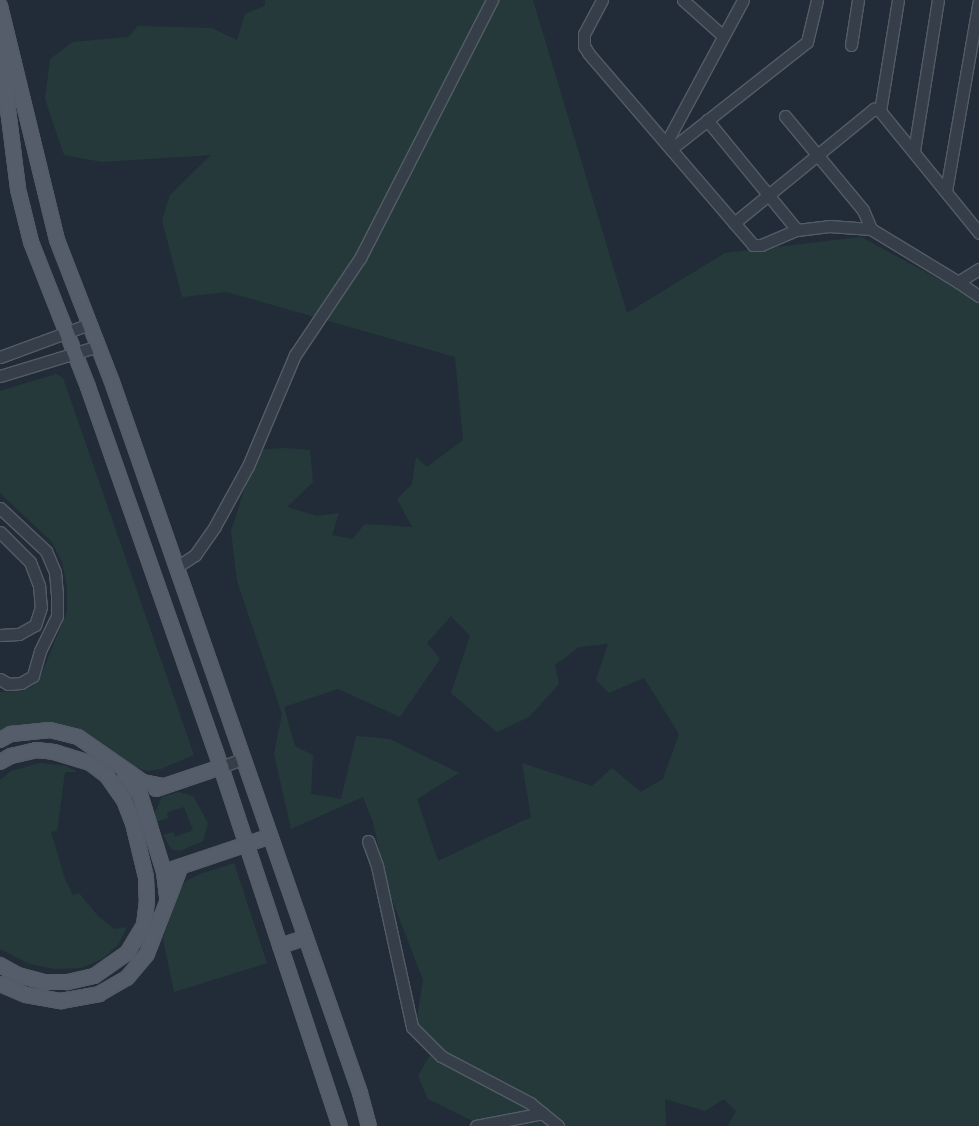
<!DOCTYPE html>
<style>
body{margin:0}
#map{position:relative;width:979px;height:1126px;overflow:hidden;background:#222c38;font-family:"Varela Round",sans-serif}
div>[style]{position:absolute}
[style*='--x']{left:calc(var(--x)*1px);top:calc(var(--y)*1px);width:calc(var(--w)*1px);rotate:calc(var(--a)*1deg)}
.green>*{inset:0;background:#25393a}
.roads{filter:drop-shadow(1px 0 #545c66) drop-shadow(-1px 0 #545c66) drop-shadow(0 1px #545c66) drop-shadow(0 -1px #545c66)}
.minor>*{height:11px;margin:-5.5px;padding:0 5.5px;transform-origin:5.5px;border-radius:5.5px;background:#363e49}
.major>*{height:14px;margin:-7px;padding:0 7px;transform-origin:7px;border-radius:7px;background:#545d69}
span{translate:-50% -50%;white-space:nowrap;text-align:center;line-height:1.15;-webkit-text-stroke:4px #1b232d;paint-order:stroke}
</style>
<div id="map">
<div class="green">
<div style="clip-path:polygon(evenodd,265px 0,533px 0,627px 313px,725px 253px,861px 237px,979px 301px,979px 1126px,728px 1126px,736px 1111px,724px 1099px,705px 1111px,665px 1099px,666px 1126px,483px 1126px,428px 1099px,418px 1076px,436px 1045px,416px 1025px,423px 980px,388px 889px,373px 822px,363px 797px,291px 829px,274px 754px,282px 714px,237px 581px,231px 531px,257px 450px,285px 448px,310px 450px,313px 482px,287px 507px,317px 516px,339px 513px,332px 535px,352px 539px,365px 524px,412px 527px,397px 499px,412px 484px,416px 457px,427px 467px,463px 440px,455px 357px,227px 292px,182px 297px,162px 220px,170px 195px,211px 155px,102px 162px,64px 155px,45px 99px,50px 59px,73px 42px,128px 37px,138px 26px,212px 28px,237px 40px,245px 14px,265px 6px,265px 0,451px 616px,470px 636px,451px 693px,497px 732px,529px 717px,559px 684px,555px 665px,579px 647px,608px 644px,596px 680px,609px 693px,644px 678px,679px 734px,663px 779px,641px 792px,612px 768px,592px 786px,522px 763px,531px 817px,438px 861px,417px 799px,459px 773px,390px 739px,356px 736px,341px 799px,311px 794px,313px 755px,295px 746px,284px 707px,338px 689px,400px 717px,440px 659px,427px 643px,451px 616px)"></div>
<div style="clip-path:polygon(56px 374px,63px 378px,194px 755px,161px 769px,148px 771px,133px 767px,87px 734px,64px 728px,0 733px,0 692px,22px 691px,33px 686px,42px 673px,67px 612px,67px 587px,62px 562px,52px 542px,0 493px,0 391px)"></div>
<div style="clip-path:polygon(40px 763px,66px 766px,77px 772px,65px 772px,57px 831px,51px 832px,65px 879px,73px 895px,79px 893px,98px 916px,114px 929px,127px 927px,118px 945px,102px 959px,81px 968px,55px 969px,30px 964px,0 949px,0 780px,11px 771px)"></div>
<div style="clip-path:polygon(179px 792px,193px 796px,208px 823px,203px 841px,180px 851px,171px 849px,163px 835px,173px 832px,175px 837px,193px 830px,184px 807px,167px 812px,168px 818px,156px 822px,155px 812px,162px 797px)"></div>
<div style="clip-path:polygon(234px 863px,267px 963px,174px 992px,163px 939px,179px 890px,186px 881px,200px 874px)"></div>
</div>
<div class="roads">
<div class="minor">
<div style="--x:602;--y:0;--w:38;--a:118"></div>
<div style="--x:584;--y:34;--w:12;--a:90"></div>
<div style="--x:584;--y:46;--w:9;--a:58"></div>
<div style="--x:589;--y:54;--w:252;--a:49.3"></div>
<div style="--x:753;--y:245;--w:8;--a:0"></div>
<div style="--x:761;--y:245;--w:39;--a:-23"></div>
<div style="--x:797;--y:230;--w:32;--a:-7"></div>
<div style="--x:829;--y:226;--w:42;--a:4.1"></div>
<div style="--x:871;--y:229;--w:102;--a:31.3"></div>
<div style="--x:958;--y:282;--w:25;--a:-32"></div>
<div style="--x:683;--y:0;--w:52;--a:41.9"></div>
<div style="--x:851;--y:45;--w:46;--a:-81.2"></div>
<div style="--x:880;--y:111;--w:112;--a:-80.8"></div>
<div style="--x:785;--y:116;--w:122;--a:50.3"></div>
<div style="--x:863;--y:210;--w:21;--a:67"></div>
<div style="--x:707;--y:120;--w:142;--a:50.7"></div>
<div style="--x:666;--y:143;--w:162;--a:-61.7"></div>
<div style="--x:671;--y:149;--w:173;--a:-38.2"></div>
<div style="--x:807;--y:42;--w:43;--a:-76.6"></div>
<div style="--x:914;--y:151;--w:153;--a:-81"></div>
<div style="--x:946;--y:191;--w:194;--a:-80.2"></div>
<div style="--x:734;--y:223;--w:181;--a:-39.2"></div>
<div style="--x:874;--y:109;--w:6;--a:18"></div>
<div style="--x:880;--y:111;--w:157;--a:50.9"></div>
<div style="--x:958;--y:282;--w:25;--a:34"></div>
<div style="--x:0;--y:357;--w:95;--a:-20.3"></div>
<div style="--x:0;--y:376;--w:102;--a:-17"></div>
<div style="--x:0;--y:508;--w:63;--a:43.1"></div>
<div style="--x:46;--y:551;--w:23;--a:67"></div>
<div style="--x:55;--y:572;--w:23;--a:85"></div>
<div style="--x:57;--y:595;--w:21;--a:90"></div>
<div style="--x:57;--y:616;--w:39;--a:116"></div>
<div style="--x:40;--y:651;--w:26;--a:106"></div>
<div style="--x:33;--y:676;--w:14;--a:150"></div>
<div style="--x:21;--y:683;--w:13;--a:176"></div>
<div style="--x:8;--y:684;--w:9;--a:-148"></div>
<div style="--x:0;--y:532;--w:42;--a:45"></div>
<div style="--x:30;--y:562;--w:26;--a:69"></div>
<div style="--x:39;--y:586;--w:21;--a:85"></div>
<div style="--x:41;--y:607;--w:19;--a:108"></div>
<div style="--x:35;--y:625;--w:18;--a:151"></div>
<div style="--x:19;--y:634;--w:19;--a:177"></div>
<div style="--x:175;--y:568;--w:24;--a:-33"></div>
<div style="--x:195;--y:555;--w:35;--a:-55"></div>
<div style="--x:215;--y:526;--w:68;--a:-61.2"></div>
<div style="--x:248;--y:466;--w:121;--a:-67.1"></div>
<div style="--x:295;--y:355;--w:117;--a:-56.2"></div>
<div style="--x:360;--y:258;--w:290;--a:-62.9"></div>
<div style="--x:221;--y:767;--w:22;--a:-21"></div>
<div style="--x:368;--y:841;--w:27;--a:70"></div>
<div style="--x:377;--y:866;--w:165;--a:77.7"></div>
<div style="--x:412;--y:1027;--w:41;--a:45"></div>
<div style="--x:441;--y:1056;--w:101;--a:27.8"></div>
<div style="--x:530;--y:1103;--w:36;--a:39"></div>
<div style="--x:476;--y:1126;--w:68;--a:-11"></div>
</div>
<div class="major">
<div style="--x:0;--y:6;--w:241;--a:76.3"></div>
<div style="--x:57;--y:240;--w:149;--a:68.8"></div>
<div style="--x:111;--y:379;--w:756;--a:70.77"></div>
<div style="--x:360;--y:1093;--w:34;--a:75"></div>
<div style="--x:0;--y:46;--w:144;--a:82.8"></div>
<div style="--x:18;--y:189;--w:55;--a:76.2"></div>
<div style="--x:31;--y:242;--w:156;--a:68.5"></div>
<div style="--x:88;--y:387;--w:403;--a:70.7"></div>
<div style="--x:221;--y:767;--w:378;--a:71.7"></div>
<div style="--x:0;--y:740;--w:13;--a:-29"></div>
<div style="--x:11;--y:734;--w:39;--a:-6"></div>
<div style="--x:50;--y:730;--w:29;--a:14"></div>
<div style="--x:78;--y:737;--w:79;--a:34.7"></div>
<div style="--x:143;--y:782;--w:21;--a:11"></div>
<div style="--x:0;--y:762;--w:13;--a:-29"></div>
<div style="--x:11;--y:756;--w:26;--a:-13"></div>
<div style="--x:36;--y:750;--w:18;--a:6"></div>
<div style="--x:54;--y:752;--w:38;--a:17"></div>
<div style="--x:90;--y:763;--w:21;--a:37"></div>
<div style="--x:107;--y:776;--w:29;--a:55"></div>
<div style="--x:124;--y:800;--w:25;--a:69"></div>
<div style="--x:133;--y:823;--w:56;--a:76.5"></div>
<div style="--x:146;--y:877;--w:24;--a:88"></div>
<div style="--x:147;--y:901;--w:24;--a:97"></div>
<div style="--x:144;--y:925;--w:33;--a:121"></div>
<div style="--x:127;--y:953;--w:40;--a:145.1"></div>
<div style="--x:94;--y:976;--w:28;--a:167"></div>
<div style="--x:67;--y:982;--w:23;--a:180"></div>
<div style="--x:44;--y:982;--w:27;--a:-165"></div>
<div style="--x:18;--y:975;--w:21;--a:-151"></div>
<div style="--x:125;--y:775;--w:24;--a:52"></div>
<div style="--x:140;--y:794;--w:82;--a:72.9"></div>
<div style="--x:164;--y:872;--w:25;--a:83"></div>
<div style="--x:156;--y:789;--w:69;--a:-18.7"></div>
<div style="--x:173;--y:869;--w:100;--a:-18.6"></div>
<div style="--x:280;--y:946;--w:25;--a:-18"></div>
<div style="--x:0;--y:984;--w:28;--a:23"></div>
<div style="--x:26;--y:995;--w:36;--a:10"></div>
<div style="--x:61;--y:1001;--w:39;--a:-10"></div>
<div style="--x:99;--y:994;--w:32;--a:-30"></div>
<div style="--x:127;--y:978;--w:31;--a:-50"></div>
<div style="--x:147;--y:954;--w:94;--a:-68.9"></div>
</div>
</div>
</div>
